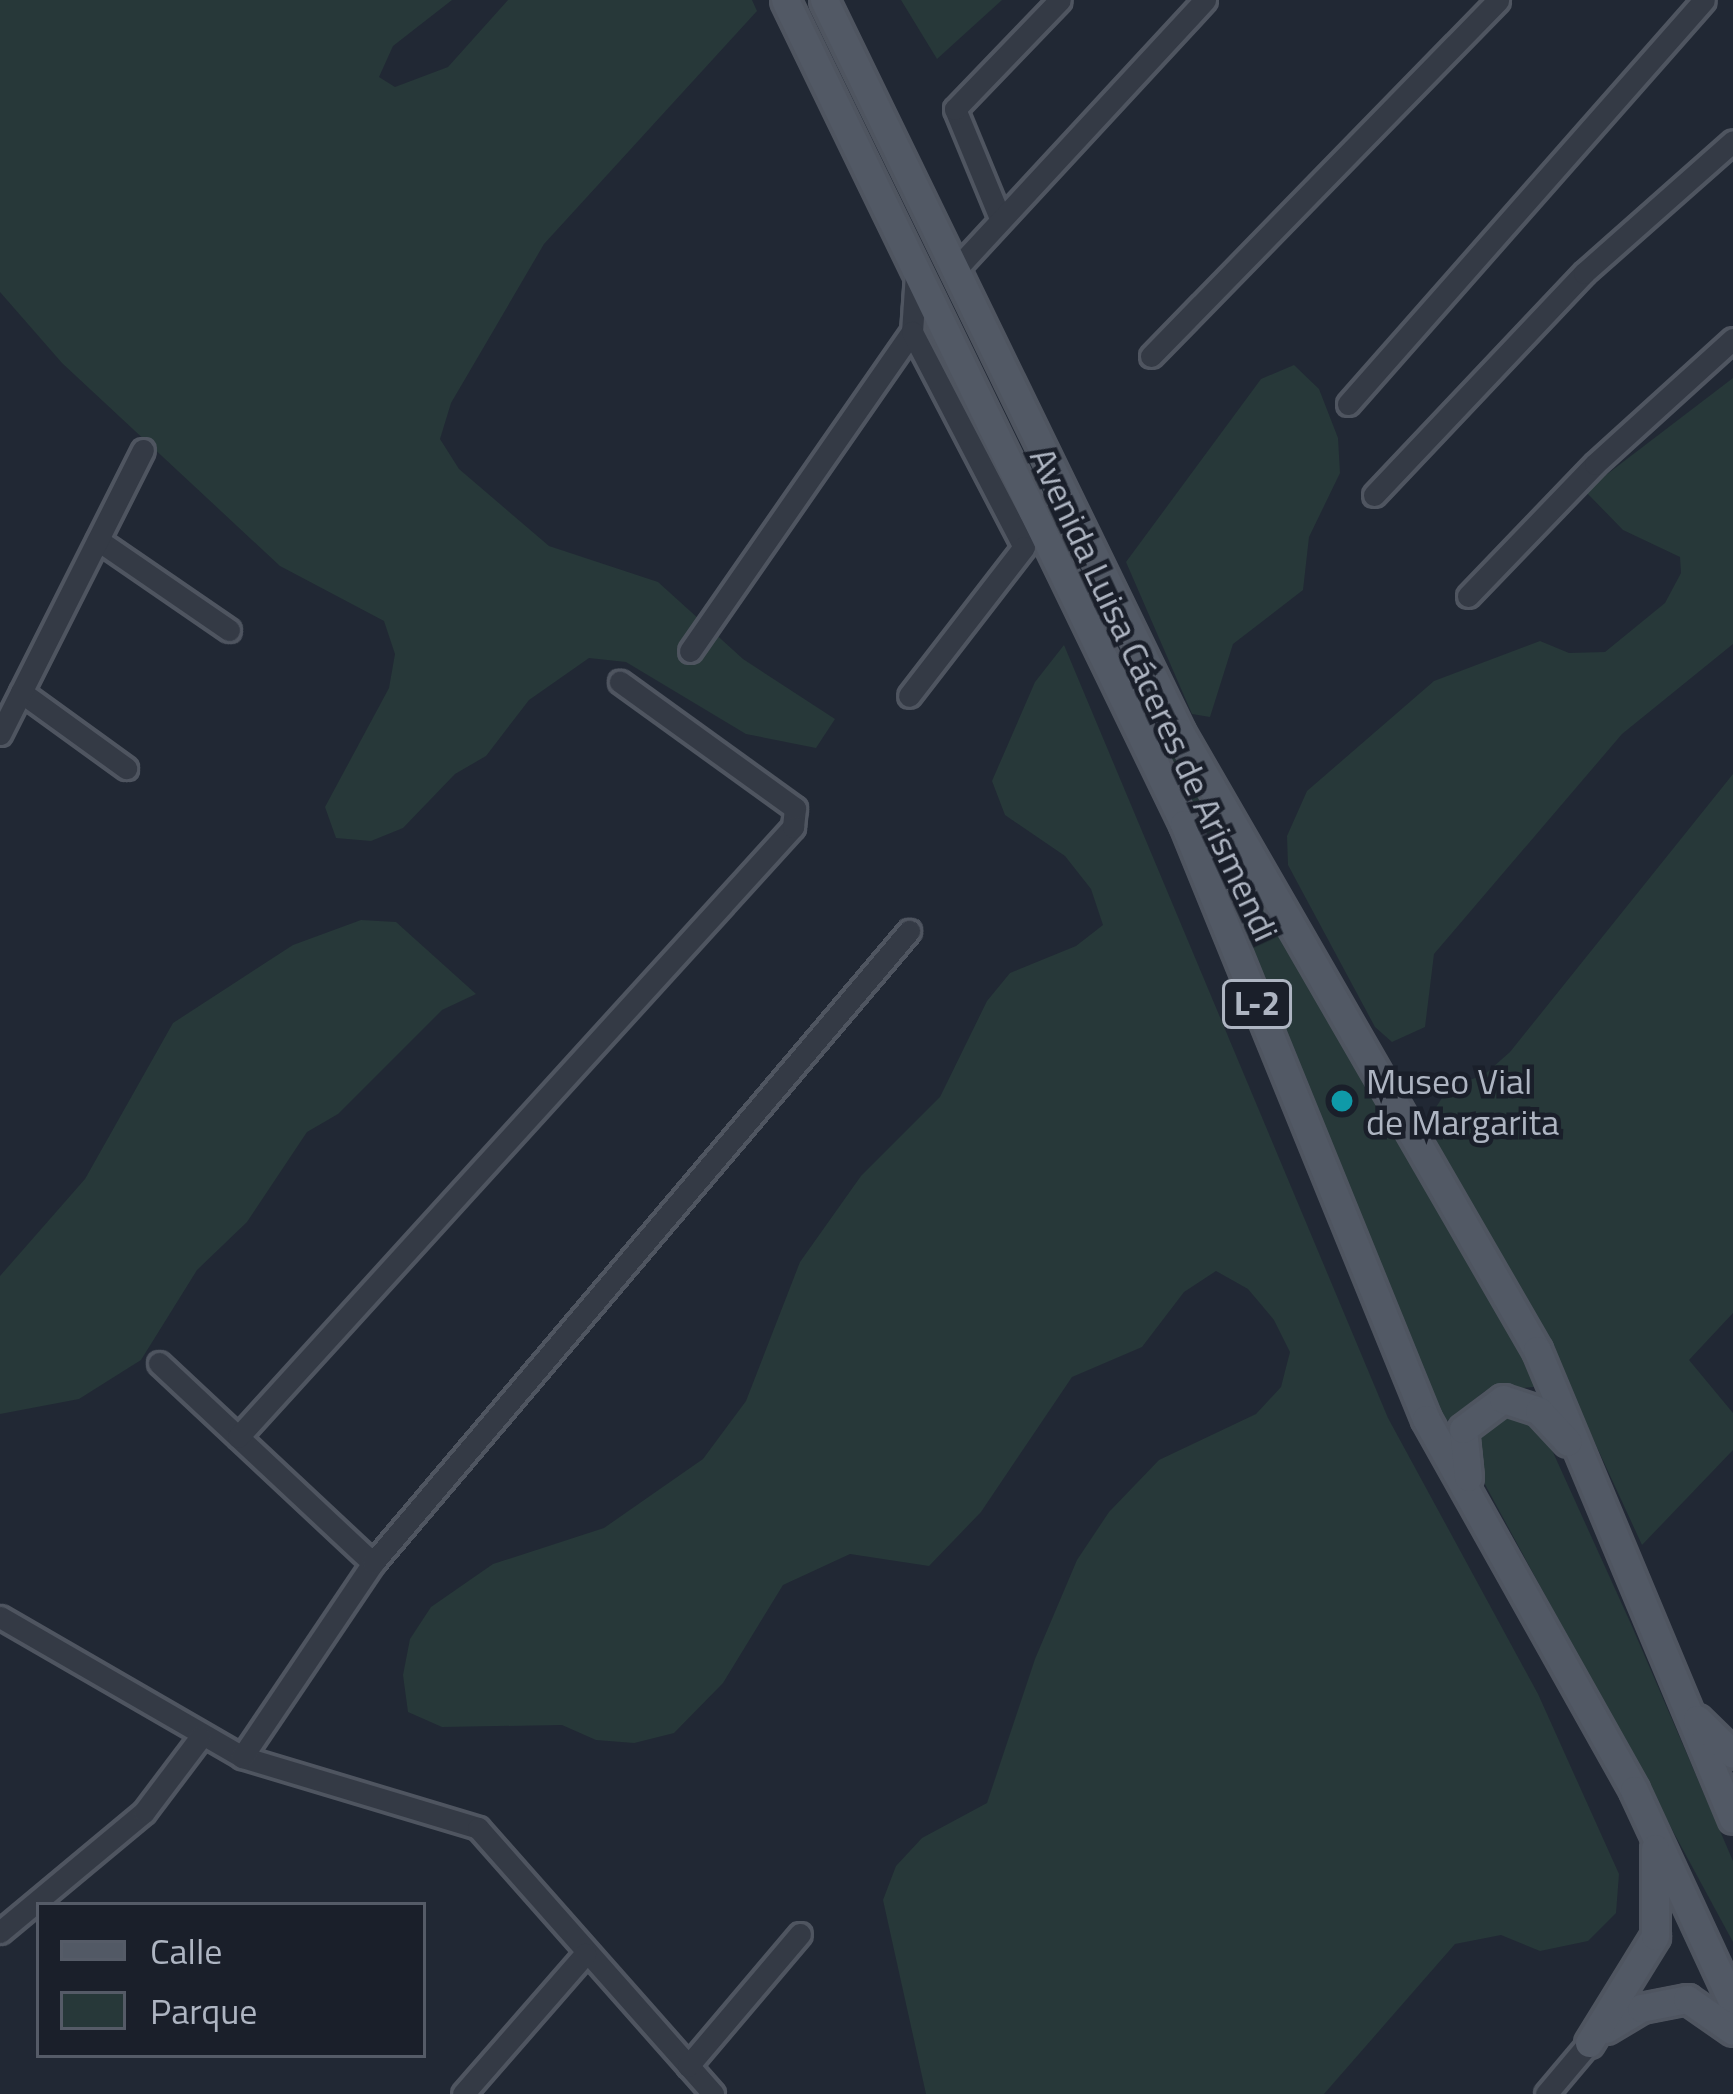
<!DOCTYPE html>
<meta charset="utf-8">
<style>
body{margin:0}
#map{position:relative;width:1733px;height:2094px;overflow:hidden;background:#212834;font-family:"Titillium Web",sans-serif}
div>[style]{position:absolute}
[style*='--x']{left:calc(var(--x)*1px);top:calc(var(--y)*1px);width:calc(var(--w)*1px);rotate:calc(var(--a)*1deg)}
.green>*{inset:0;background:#273839}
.roads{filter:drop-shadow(3px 0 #4f5560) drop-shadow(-3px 0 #4f5560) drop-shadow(0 3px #4f5560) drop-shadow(0 -3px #4f5560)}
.minor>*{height:21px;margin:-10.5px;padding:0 10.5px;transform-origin:10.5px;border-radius:10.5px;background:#343a45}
.major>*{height:27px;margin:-13.5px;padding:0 13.5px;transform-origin:13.5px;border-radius:13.5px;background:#525965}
.dots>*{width:33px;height:33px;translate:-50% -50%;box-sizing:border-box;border:6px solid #1a1f2a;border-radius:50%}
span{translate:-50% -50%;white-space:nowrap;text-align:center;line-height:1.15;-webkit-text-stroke:9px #1a1f2a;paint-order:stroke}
.shield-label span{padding:3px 9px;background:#1a1f2a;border:3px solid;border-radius:9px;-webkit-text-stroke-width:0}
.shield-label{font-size:33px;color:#aeb5c2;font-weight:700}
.street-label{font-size:36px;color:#aeb5c2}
.poi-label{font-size:36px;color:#aeb5c2}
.left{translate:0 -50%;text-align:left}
.legend{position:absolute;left:36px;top:1902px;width:390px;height:156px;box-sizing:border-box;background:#1a1f2a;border:3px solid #555b67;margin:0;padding:15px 21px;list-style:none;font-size:36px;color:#aeb5c2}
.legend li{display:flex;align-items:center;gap:24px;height:60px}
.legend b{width:60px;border:3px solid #555b67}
</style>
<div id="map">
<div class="green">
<div style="clip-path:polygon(0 0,452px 0,393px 46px,379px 77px,395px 87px,448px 67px,508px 0,752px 0,757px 11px,544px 244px,451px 403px,440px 439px,459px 469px,549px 546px,658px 582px,743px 659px,835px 719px,816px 748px,746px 734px,626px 662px,589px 658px,529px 700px,486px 756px,455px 774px,403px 828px,371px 841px,336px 838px,325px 807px,389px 688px,395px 654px,384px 621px,280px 566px,62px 363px,0 292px)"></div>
<div style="clip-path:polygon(901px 0,1002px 0,937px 59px)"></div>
<div style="clip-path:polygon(1294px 365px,1319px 389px,1338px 438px,1340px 473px,1309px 537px,1303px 590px,1233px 644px,1210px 717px,1192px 714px,1126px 562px,1261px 379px)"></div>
<div style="clip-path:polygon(1733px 378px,1733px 644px,1622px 734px,1434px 954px,1425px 1027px,1392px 1042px,1375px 1027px,1288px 865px,1287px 836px,1307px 791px,1434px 681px,1540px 641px,1569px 653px,1605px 652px,1665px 603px,1681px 573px,1680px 557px,1623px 530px,1585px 491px)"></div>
<div style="clip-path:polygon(1064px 645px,1388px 1418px,1538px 1694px,1619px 1874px,1616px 1913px,1588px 1941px,1540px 1951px,1501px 1935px,1455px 1944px,1324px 2094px,926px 2094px,883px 1900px,896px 1866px,922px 1838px,987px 1803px,1035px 1659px,1077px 1560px,1109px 1512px,1159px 1460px,1256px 1414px,1281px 1387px,1290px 1352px,1274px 1320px,1248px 1289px,1216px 1271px,1184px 1292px,1142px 1347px,1072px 1377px,981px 1512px,929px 1566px,850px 1554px,783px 1585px,723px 1683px,674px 1733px,634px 1743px,596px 1740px,562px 1725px,442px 1727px,408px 1712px,403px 1675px,410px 1639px,431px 1607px,493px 1564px,604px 1528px,703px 1459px,746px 1401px,800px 1262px,861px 1176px,940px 1097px,987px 1001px,1010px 973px,1076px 946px,1103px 925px,1091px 889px,1065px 856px,1005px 815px,992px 781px,1035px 682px)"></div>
<div style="clip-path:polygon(1168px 736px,1536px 1378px,1534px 1387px,1485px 1391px,1442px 1425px,1159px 740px)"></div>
<div style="clip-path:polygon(1733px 774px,1733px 1313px,1689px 1360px,1733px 1413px,1733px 1450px,1642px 1545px,1537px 1317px,1437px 1143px,1431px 1115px,1449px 1087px,1484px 1075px,1510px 1052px)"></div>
<div style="clip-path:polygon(361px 920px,396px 922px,476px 994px,442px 1010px,338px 1114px,307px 1132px,247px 1222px,197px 1270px,141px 1360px,79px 1399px,0 1414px,0 1276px,85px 1179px,173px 1023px,293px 945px)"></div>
<div style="clip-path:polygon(1497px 1413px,1527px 1414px,1547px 1439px,1631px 1624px,1733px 1861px,1733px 1942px,1475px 1466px,1475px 1433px)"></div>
</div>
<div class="roads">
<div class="minor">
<div style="--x:1000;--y:218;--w:118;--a:-112.4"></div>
<div style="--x:955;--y:109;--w:151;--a:-46.1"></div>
<div style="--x:955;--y:270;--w:368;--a:-47.2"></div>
<div style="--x:912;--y:332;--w:59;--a:-86.1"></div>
<div style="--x:1151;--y:356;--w:497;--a:-45.7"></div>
<div style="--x:1348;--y:404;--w:538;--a:-48.61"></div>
<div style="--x:1374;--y:495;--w:306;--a:-46.6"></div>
<div style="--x:1584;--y:273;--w:199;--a:-41.5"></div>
<div style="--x:98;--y:540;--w:159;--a:34.5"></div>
<div style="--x:1468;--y:596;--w:183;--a:-46.1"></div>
<div style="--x:1595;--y:464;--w:186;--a:-42.2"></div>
<div style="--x:690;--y:651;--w:389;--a:-55.2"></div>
<div style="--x:912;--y:332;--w:242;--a:62.5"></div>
<div style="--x:1024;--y:547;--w:188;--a:127.7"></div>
<div style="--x:21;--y:692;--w:130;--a:35.9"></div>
<div style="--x:0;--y:734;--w:318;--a:-63.3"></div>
<div style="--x:159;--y:1363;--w:293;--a:43.1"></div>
<div style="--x:238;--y:1437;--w:825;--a:-47.7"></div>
<div style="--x:793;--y:827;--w:19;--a:-84"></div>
<div style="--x:795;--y:808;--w:216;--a:-144.2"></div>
<div style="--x:0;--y:1617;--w:280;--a:30"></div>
<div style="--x:242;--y:1757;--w:246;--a:16.7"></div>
<div style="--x:478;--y:1828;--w:355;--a:48.5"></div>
<div style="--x:242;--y:1757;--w:234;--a:-56"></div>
<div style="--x:373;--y:1563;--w:829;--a:-49.7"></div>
<div style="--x:0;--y:1932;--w:187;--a:-39.8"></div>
<div style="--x:144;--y:1812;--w:93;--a:-52.9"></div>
<div style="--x:688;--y:2066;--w:173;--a:-49.7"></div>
<div style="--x:463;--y:2094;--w:186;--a:-48.9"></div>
<div style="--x:1546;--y:2094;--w:67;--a:-49.9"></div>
</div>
<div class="major">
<div style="--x:785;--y:0;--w:916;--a:64.16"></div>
<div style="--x:1184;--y:824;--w:642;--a:67.87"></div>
<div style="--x:1426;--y:1419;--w:425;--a:60.7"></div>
<div style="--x:1634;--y:1790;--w:235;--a:65.1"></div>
<div style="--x:824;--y:0;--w:814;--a:64.06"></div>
<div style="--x:1180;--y:732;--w:714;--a:59.99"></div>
<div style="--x:1537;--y:1350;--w:508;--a:67.32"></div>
<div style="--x:1468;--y:1477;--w:48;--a:-95.9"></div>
<div style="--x:1463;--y:1429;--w:50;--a:-36.9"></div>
<div style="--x:1503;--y:1399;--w:38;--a:18"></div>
<div style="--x:1539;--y:1411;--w:42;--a:46.9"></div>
<div style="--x:1697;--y:1719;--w:50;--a:44.2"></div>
<div style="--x:1606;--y:2029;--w:41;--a:-31"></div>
<div style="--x:1641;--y:2008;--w:47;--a:-11.1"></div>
<div style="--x:1687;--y:1999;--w:56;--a:34.8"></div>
<div style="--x:1589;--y:2043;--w:126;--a:-58.3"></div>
<div style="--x:1655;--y:1936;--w:88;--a:-90"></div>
</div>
</div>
<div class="dots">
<div style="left:1342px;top:1101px;background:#0f9aa8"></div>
</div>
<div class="shield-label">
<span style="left:1257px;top:1004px">L-2</span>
</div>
<div class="street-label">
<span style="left:1155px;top:694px;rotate:65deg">Avenida Luisa Cáceres de Arismendi</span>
</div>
<div class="poi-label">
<span class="left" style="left:1366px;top:1101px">Museo Vial<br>de Margarita</span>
</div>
<ul class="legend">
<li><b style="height:15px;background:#525965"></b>Calle</li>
<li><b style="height:33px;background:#273839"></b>Parque</li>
</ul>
</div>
